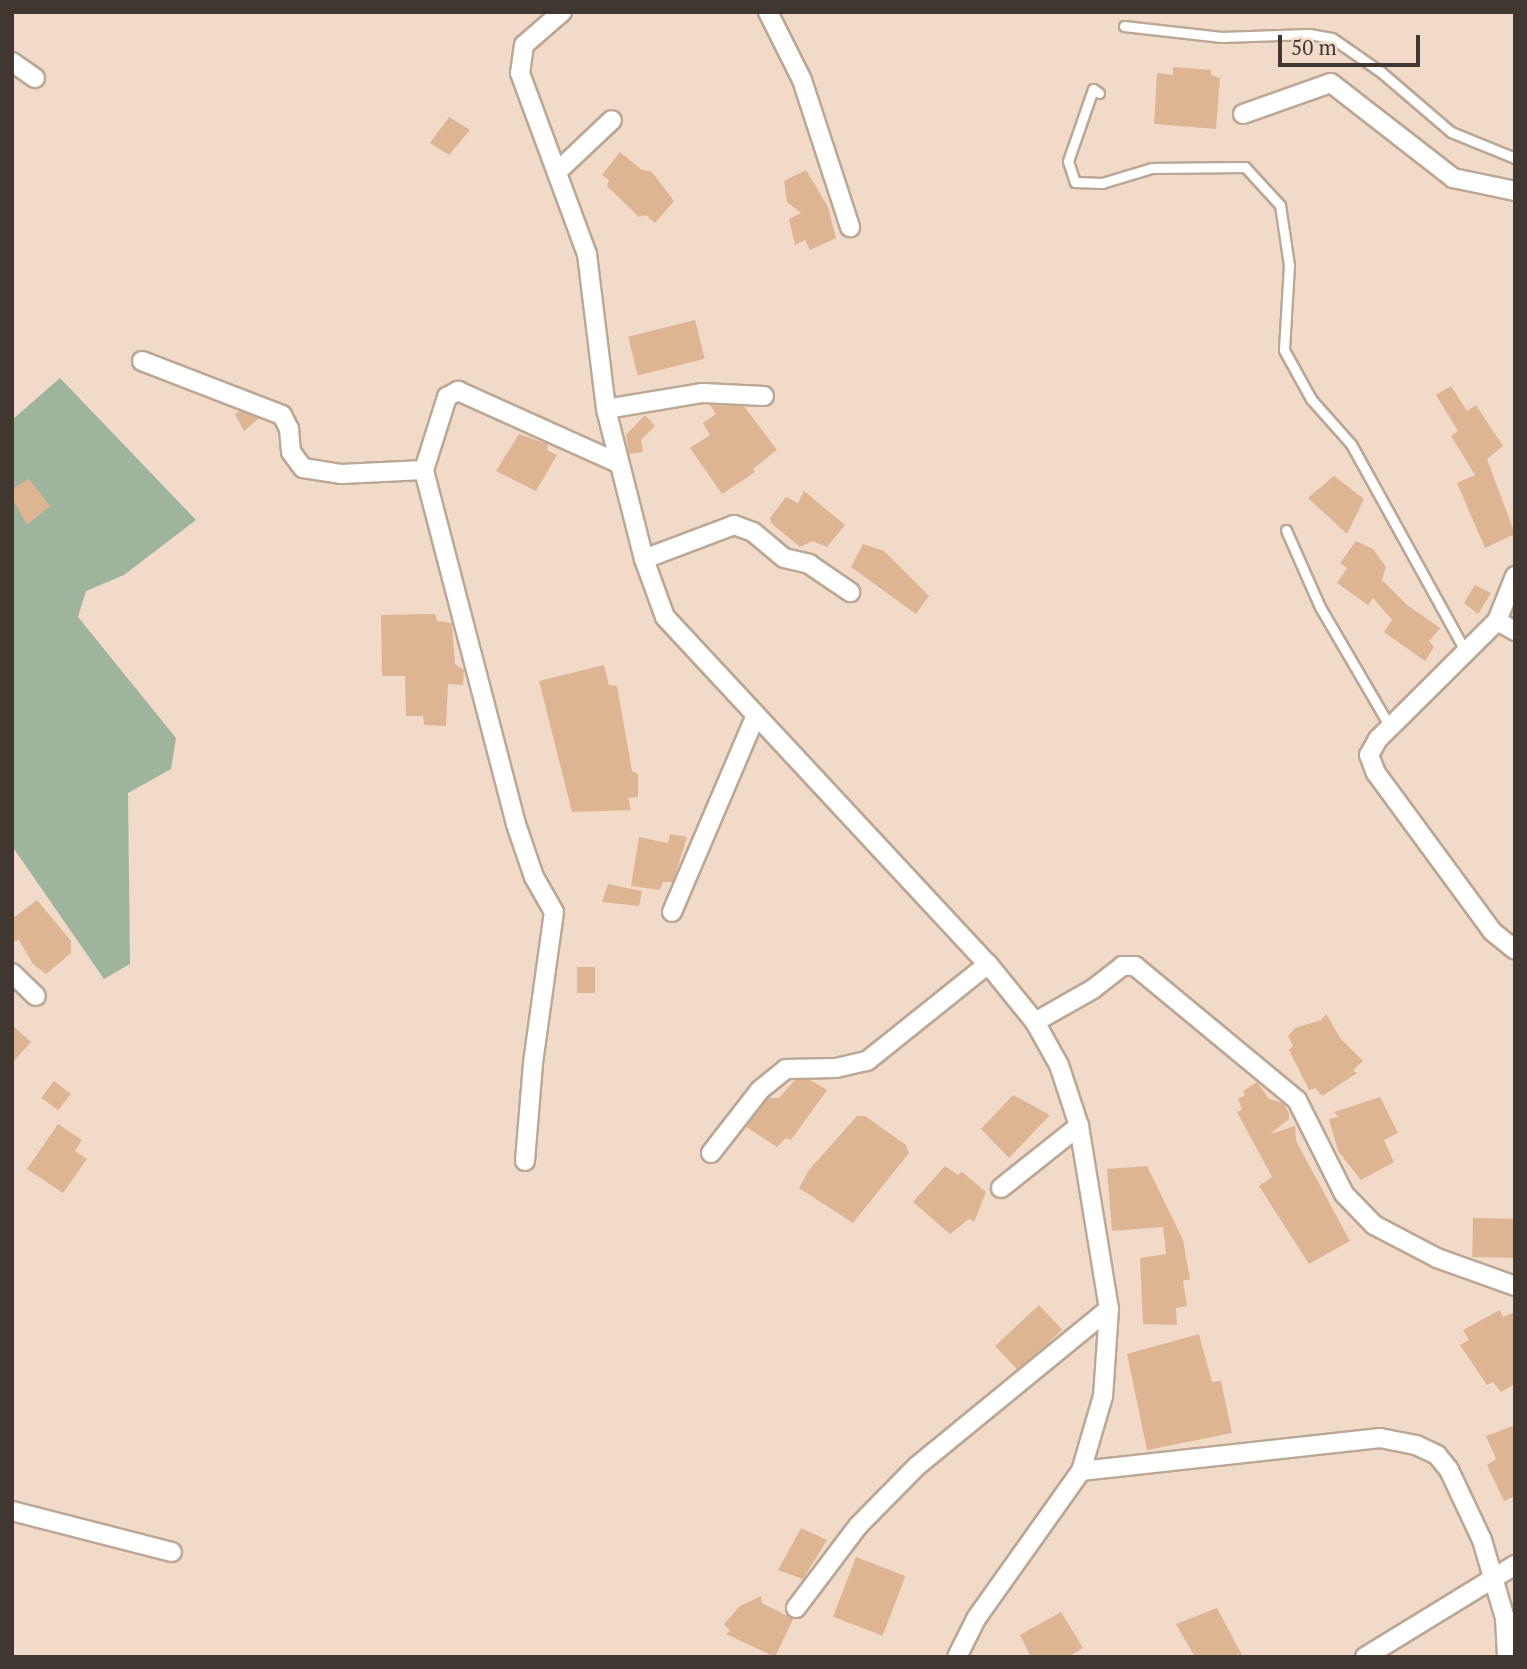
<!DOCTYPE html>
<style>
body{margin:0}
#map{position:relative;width:1527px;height:1669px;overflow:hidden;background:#f1dac8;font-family:"PT Serif",serif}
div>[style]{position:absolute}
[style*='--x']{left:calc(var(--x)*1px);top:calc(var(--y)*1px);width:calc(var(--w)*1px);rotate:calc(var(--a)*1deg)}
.green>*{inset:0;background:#9fb49c}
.building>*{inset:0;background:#deb593;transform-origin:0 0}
.roads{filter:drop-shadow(2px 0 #bca795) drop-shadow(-2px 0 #bca795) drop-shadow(0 2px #bca795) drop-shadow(0 -2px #bca795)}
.lane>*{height:9px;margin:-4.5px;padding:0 4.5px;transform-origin:4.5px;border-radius:4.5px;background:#fff}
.street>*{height:18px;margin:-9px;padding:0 9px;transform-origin:9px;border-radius:9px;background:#fff}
span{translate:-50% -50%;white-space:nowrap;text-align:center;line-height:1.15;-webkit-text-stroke:5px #f1dac8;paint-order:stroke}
.frame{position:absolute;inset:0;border:14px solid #403730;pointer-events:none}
.scale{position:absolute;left:1278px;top:35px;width:142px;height:32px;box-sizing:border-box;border:4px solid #403730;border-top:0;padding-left:9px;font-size:21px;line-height:24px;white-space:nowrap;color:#403730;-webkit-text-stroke:5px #f1dac8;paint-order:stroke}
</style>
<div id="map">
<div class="green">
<div style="clip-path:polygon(60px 378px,196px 520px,124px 575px,86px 591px,78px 617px,176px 738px,171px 769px,128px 793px,130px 964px,104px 979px,12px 846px,12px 420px)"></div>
</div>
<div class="building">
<div style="clip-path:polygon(1173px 67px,1211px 70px,1211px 75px,1220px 78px,1216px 129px,1154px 124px,1157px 73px,1173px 75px)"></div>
<div style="clip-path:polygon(449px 117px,470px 130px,449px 155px,430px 143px)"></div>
<div style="clip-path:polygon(620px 152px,642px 170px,651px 171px,674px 201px,655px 223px,646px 215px,639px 217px,607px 186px,609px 180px,602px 175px)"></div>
<div style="clip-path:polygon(806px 170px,828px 207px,836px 238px,810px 250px,805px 240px,795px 245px,789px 219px,801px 213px,787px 202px,784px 181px)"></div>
<div style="left:695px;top:320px;width:40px;height:69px;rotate:76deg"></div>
<div style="clip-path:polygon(1451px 386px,1467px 411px,1476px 405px,1503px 446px,1487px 459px,1515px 534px,1485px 548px,1457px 483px,1475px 475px,1451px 436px,1458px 431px,1436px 395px)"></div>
<div style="clip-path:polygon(710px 405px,744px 406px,777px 450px,753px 469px,755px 472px,722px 494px,690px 448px,710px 435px,703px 423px,716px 414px)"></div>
<div style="clip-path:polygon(240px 411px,259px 418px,244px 431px,235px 414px)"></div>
<div style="clip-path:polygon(645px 415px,655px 426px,641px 440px,643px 452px,629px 454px,626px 435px)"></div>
<div style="clip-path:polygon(519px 434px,548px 444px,547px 450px,557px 455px,536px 491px,496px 471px)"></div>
<div style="clip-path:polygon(1334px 476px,1364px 499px,1347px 534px,1308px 498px)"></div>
<div style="clip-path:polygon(29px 479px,50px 506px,27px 525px,12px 497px,13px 488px)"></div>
<div style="clip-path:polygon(804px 491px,845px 525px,827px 547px,812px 541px,800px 547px,772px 524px,770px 518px,786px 497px,798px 503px)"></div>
<div style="clip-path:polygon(1356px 541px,1373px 549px,1386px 567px,1382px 580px,1407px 605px,1440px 628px,1429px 641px,1434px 647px,1425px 661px,1384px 632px,1392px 620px,1373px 598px,1368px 605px,1337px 583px,1347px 568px,1340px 563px)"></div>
<div style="clip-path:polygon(863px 544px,884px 551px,929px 596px,916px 614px,851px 567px)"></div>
<div style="clip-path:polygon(1475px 585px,1491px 593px,1478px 614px,1464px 603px)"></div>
<div style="clip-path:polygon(435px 614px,437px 621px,452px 623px,455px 664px,464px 670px,463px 685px,448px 684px,446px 726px,424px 725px,423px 716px,406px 716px,405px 676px,382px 676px,381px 615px)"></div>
<div style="clip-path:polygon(604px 665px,609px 685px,617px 686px,632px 771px,638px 774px,638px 797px,628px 798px,631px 810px,572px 812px,539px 681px)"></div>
<div style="clip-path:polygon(670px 834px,687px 837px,673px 882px,663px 882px,660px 890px,631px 886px,639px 837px,668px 843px)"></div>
<div style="clip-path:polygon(608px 884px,642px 891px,639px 906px,602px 902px)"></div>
<div style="clip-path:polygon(37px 900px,71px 941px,71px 953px,46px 974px,33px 964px,19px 940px,12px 942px,12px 919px)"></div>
<div style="left:577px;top:967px;width:18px;height:26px"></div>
<div style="clip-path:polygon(1326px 1014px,1341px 1039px,1363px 1061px,1353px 1070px,1357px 1073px,1322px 1096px,1316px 1088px,1309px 1090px,1289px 1050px,1293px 1046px,1288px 1036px,1295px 1028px,1321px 1020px)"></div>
<div style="clip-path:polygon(12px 1025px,31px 1042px,12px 1063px)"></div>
<div style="clip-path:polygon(795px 1080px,810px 1080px,827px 1090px,791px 1140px,786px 1138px,777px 1147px,746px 1127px,768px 1098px,779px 1098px)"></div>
<div style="left:54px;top:1081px;width:21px;height:21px;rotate:37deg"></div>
<div style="clip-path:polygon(1257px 1082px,1269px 1099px,1283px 1103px,1289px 1113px,1289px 1119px,1270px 1134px,1295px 1126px,1296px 1141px,1350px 1241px,1309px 1264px,1259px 1186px,1272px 1177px,1237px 1112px,1242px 1110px,1238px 1099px,1245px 1095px,1243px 1091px)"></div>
<div style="clip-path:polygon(1013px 1095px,1050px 1115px,1009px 1158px,981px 1129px)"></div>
<div style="clip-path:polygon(1380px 1097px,1398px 1133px,1384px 1140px,1394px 1162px,1361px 1180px,1338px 1151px,1329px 1119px,1338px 1117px,1334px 1112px)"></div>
<div style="clip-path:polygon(857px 1116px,865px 1116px,906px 1145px,909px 1153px,853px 1223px,799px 1188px,809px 1170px)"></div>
<div style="clip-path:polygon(58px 1124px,82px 1140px,75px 1151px,87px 1159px,63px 1193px,27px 1169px)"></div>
<div style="clip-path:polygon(945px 1166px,958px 1175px,962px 1172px,986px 1192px,974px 1222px,969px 1219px,950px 1234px,913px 1202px)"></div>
<div style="clip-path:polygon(1147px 1166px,1183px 1240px,1190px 1279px,1183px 1281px,1187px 1306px,1176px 1308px,1177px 1325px,1143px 1324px,1140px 1258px,1166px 1254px,1163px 1227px,1112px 1231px,1107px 1169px)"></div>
<div style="left:1473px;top:1218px;width:42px;height:39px;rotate:1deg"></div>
<div style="left:1039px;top:1305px;width:34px;height:60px;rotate:47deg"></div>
<div style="clip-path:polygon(1500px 1310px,1503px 1317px,1515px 1312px,1515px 1384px,1501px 1392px,1493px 1382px,1487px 1385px,1460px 1345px,1469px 1340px,1463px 1330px)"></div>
<div style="clip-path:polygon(1199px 1334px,1212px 1382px,1221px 1381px,1232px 1433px,1147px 1450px,1127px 1354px)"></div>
<div style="clip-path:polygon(1515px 1425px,1515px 1496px,1504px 1501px,1487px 1465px,1496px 1459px,1486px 1436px)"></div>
<div style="clip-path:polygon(801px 1528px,827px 1540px,803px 1579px,778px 1570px)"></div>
<div style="left:856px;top:1557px;width:53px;height:64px;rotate:21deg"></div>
<div style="clip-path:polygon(761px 1596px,762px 1603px,793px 1619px,775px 1657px,726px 1634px,730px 1631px,724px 1624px,740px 1606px)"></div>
<div style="clip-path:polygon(1217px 1608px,1243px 1657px,1195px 1657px,1176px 1624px)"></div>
<div style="clip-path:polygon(1061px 1612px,1083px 1648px,1068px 1657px,1031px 1657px,1020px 1635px)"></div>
</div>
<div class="roads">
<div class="lane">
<div style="--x:1124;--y:26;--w:98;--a:6.5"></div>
<div style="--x:1221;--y:37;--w:88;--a:-2"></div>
<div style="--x:1309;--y:34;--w:23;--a:10"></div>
<div style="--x:1332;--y:38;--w:60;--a:34.8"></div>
<div style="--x:1381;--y:72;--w:92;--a:40.6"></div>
<div style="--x:1451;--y:132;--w:69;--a:22.1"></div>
<div style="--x:1099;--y:93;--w:7;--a:-146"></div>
<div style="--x:1093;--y:89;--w:76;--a:109.1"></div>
<div style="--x:1068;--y:161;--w:22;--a:72"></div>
<div style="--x:1075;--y:182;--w:27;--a:2"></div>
<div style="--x:1102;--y:183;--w:52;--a:-16.7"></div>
<div style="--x:1152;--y:168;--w:93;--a:-0.6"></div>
<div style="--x:1245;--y:167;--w:52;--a:47.4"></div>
<div style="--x:1280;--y:205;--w:61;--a:81.5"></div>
<div style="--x:1289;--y:265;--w:85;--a:93.4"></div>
<div style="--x:1284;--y:350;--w:56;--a:61.1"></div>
<div style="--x:1311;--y:399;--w:60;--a:48.4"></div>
<div style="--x:1351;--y:444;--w:238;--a:61.1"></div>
<div style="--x:1286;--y:530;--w:84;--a:66.2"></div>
<div style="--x:1320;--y:607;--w:139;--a:59.7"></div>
</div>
<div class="street">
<div style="--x:562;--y:12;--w:50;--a:139"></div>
<div style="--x:524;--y:45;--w:28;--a:98"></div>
<div style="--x:520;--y:73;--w:193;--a:69.7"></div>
<div style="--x:587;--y:254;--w:156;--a:83"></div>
<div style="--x:606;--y:409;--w:155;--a:75.8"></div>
<div style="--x:644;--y:559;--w:62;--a:70.1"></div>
<div style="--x:665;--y:617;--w:474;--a:47.1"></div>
<div style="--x:988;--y:964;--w:75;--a:51"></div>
<div style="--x:1035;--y:1022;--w:49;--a:60.8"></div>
<div style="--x:1059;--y:1065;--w:64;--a:71.8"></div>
<div style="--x:1079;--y:1126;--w:185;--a:80.7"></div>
<div style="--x:1109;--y:1309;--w:87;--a:93.9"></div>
<div style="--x:1103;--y:1396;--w:78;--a:106.3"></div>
<div style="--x:1081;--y:1471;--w:181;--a:125.4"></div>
<div style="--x:976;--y:1619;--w:42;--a:116.6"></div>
<div style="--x:768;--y:12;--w:76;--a:63.4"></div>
<div style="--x:802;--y:80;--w:155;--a:71.9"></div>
<div style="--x:12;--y:62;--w:28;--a:35"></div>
<div style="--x:1243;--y:114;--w:93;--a:-19.4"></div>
<div style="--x:1331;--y:83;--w:155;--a:37.9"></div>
<div style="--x:1453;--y:178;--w:63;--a:11.8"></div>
<div style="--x:558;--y:171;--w:74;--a:-43.4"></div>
<div style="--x:142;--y:361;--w:150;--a:21.1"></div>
<div style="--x:282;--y:415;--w:16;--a:63"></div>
<div style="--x:289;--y:429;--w:23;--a:85"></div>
<div style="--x:291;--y:452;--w:20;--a:53"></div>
<div style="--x:303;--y:468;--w:38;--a:9"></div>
<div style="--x:341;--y:474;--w:83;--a:-2.8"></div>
<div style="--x:606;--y:409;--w:98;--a:-9.4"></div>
<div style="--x:703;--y:393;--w:61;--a:2.8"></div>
<div style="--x:644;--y:559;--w:96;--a:-20.7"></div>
<div style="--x:734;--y:525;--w:20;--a:20"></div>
<div style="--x:753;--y:532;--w:40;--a:40"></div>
<div style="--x:784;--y:558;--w:26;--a:13"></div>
<div style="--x:809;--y:564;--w:50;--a:34.3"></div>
<div style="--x:1515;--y:576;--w:48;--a:111.8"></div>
<div style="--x:1497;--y:621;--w:168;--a:135.2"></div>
<div style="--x:1378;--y:739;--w:18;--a:119"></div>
<div style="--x:1369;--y:755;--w:19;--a:69"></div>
<div style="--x:1376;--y:773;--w:197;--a:53.7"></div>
<div style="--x:1493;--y:932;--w:28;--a:39"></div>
<div style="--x:1497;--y:621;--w:21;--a:29"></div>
<div style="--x:672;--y:912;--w:212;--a:-66.9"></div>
<div style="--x:12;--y:973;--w:33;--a:44"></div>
<div style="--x:1035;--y:1022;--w:67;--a:-29.6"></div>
<div style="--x:1093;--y:989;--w:37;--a:-38"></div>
<div style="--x:1122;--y:966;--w:13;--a:0"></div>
<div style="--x:1135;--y:966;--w:210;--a:39.6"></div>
<div style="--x:1297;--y:1100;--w:105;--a:63.4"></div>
<div style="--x:1344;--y:1194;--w:43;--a:45.9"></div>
<div style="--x:1374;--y:1225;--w:71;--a:27.6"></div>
<div style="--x:1437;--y:1258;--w:83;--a:19.7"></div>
<div style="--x:711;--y:1153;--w:80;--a:-52.1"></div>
<div style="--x:760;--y:1090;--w:33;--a:-39"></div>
<div style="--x:786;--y:1069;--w:50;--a:-1.1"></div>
<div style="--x:836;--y:1068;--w:32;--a:-13"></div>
<div style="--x:867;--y:1061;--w:155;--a:-38.7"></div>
<div style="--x:525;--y:1161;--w:98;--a:-85.3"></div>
<div style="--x:533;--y:1063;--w:152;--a:-82.1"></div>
<div style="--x:554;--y:912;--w:40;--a:-119.7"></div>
<div style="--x:534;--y:877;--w:56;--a:-108.8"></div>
<div style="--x:516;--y:824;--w:366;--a:-104.6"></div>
<div style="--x:424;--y:470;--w:77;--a:-72.5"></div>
<div style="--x:447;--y:397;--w:13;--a:-29"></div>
<div style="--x:458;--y:391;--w:175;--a:24.2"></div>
<div style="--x:1001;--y:1188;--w:100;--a:-38.5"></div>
<div style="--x:1081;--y:1471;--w:301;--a:-6.3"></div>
<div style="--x:1380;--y:1438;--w:37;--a:11"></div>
<div style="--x:1416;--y:1445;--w:23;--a:25"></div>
<div style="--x:1437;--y:1455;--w:19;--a:51"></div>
<div style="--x:1449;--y:1470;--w:77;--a:64.8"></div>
<div style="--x:1482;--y:1540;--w:81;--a:73.6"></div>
<div style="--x:1505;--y:1618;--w:39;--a:87"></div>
<div style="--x:12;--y:1511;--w:165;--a:14.4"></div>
<div style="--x:796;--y:1608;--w:103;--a:-52.9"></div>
<div style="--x:858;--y:1526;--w:84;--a:-45.5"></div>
<div style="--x:917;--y:1466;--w:248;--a:-39.3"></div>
<div style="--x:1365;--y:1657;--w:176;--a:-31.5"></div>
</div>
</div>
<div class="frame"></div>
<div class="scale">50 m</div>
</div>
